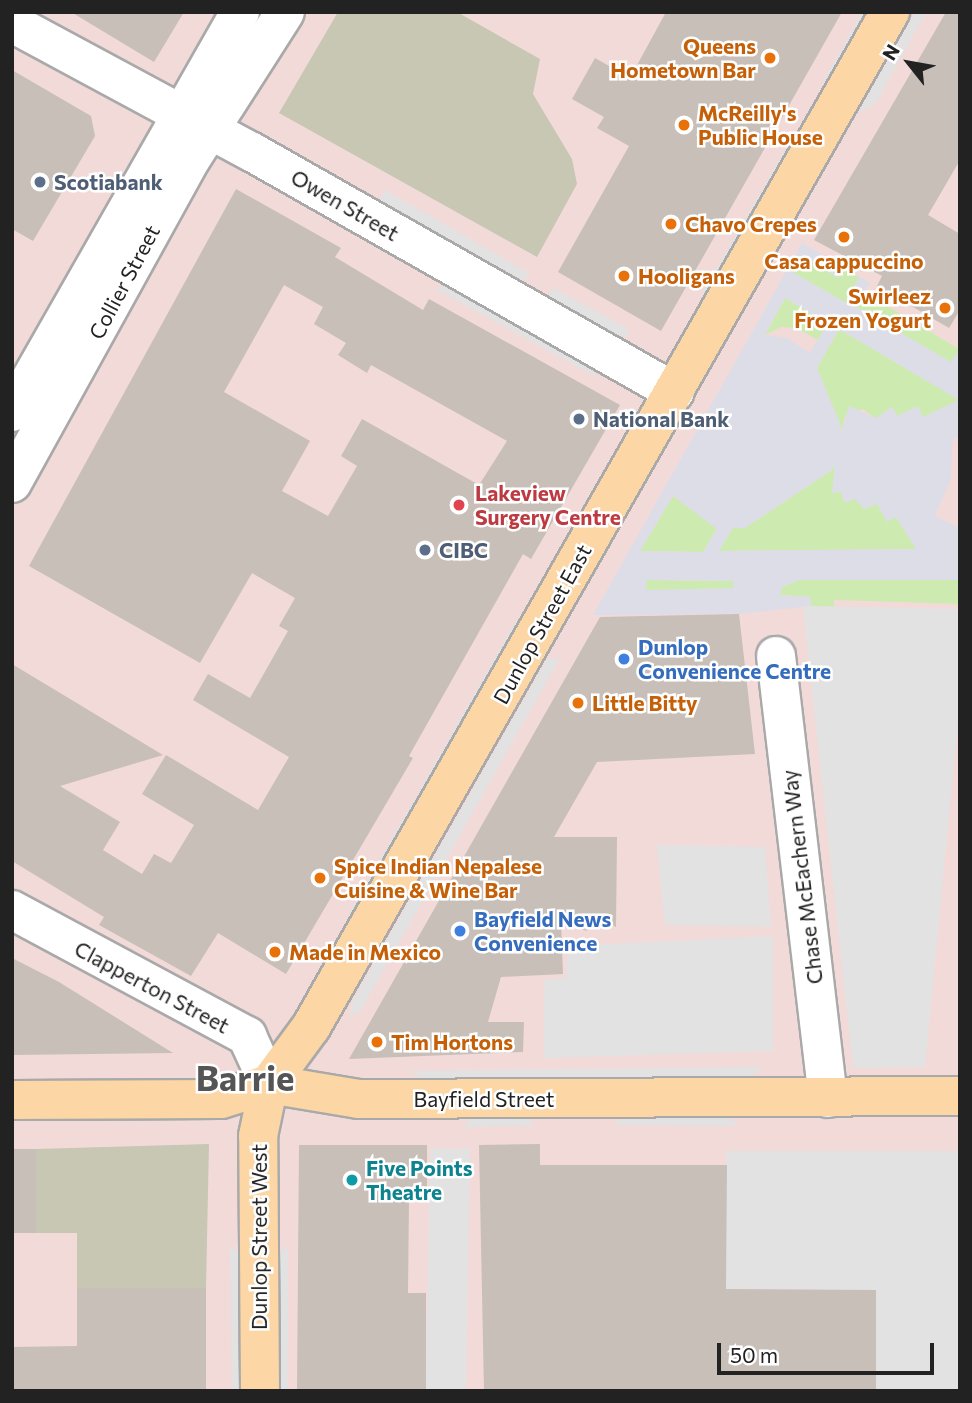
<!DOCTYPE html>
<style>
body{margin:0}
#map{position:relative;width:972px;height:1403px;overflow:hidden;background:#f2efe9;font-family:Commissioner,sans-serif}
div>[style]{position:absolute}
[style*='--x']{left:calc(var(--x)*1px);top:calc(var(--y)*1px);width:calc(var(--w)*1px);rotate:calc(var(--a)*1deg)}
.commercial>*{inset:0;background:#f2dad9;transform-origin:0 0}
.construction>*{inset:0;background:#c7c7b4}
.grass>*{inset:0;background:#cdebb0;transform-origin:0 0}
.parking>*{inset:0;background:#e2e2e2;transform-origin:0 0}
.plaza>*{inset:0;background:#dddde8}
.building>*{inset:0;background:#c7bfb8;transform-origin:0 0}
.roads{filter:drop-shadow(2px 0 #a9a9a9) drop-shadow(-2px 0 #a9a9a9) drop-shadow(0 2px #a9a9a9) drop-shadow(0 -2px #a9a9a9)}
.minor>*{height:38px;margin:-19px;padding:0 19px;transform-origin:19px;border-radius:19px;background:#fff}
.major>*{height:38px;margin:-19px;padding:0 19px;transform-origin:19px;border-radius:19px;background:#fcd6a4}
.dots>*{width:19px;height:19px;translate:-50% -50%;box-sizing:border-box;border:4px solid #fff;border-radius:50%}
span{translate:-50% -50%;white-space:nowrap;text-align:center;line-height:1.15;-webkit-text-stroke:5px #fff;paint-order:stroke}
.food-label{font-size:21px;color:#c56008;font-weight:700}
.right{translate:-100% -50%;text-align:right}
.left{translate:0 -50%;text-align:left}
.service-label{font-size:21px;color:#4e5e75;font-weight:700}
.street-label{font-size:21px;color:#222}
.health-label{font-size:21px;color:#be3a42;font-weight:700}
.shop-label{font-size:21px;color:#366cbe;font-weight:700}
.culture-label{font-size:21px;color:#0d838f;font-weight:700}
.town-label{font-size:35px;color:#555;font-weight:700}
.frame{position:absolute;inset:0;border:14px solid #222;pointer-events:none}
.north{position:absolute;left:874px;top:28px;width:70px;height:70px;-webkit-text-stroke:5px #fff;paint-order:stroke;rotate:301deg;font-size:19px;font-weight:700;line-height:28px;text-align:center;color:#222}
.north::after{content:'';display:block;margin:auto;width:24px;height:32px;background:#222;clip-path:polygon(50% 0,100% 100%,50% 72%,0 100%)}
.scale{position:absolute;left:717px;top:1343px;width:217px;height:32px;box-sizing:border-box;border:4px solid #222;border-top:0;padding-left:9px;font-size:21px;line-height:24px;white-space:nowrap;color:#222;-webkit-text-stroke:5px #fff;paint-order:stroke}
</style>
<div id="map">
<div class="commercial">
<div style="left:12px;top:12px;width:948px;height:1379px"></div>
</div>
<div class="construction">
<div style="clip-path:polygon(338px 12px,457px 12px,540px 59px,533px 94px,572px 159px,577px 184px,537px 257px,279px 113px)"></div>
<div style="clip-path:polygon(209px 1144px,206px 1288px,77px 1288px,77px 1233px,36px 1233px,36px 1149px)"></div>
</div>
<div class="grass">
<div style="clip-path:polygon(798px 255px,838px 277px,843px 267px,859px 277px,846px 303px,788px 270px)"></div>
<div style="left:864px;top:292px;width:112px;height:17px;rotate:31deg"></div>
<div style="clip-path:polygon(785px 298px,828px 323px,818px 340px,797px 328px,781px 327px,765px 335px)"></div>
<div style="clip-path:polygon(839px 329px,960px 400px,923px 417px,897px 416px,892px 407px,876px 419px,863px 409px,845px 416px,840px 436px,841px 427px,817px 368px)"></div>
<div style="clip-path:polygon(835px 463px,841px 492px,877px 504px,896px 517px,917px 549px,718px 551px,733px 528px,833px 468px)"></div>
<div style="clip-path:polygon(673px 496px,717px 528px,703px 552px,640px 551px)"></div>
<div style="clip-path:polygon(646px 580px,733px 581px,733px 589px,646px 590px)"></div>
<div style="clip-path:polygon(799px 580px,960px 580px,960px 604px,834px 600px,834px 607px,811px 606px,810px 597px,780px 595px,781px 587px)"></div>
</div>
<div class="parking">
<div style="clip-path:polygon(862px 12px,873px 12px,822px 96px,824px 80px)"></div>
<div style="clip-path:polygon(915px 12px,926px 12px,876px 103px,858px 114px)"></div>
<div style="clip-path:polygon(804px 129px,717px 286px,702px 293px,792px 138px)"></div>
<div style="left:385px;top:190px;width:166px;height:18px;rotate:30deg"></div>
<div style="clip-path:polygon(446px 284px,593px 366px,596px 377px,436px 289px)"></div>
<div style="clip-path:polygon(553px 288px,625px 327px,629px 332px,621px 343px,544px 304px)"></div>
<div style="clip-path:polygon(531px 606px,359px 917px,350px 912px,514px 624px)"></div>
<div style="clip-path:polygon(803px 606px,960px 609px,960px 699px,925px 1067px,853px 1068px)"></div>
<div style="clip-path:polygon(560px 658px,361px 1010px,350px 1017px,352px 1002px,547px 659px)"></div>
<div style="clip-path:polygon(657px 845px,765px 847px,771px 927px,665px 925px)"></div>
<div style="clip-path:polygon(773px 936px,773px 1051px,544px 1058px,544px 980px,566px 978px,568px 946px)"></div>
<div style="clip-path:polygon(763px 1067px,746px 1080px,431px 1081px,408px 1071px)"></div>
<div style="clip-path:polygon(474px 1117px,527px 1117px,534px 1126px,462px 1127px)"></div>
<div style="clip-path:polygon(622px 1117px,729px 1117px,739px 1126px,614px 1125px)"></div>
<div style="left:430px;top:1148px;width:40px;height:243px;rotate:1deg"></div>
<div style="clip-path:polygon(726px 1151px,960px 1151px,960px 1391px,876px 1391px,876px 1290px,726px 1289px)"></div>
<div style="clip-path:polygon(230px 1245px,242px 1257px,243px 1391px,232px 1391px)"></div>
<div style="clip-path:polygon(288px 1245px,288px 1391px,278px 1391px,277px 1256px)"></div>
</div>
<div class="plaza">
<div style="clip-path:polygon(evenodd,802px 243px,843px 267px,839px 278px,798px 255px,789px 270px,846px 303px,859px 277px,870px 282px,856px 307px,951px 362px,960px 349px,960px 437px,953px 440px,950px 481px,935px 516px,960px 528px,960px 580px,800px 580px,782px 587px,780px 595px,810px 597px,811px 606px,739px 614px,593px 615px,802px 243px,785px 298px,828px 323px,810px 353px,787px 338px,765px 335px,785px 298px,802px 243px,839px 329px,959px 400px,923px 417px,918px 406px,897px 416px,892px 407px,876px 418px,849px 406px,840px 435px,840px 424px,817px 368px,839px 329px,802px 243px,835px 463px,832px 493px,841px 492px,845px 503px,855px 499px,864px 509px,877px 504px,887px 522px,896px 517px,916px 549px,719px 551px,733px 528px,745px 528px,832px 470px,835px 463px,802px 243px,673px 496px,717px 529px,703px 552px,640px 551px,673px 496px,802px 243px,647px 580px,733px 581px,733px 588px,646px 590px,647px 580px)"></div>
</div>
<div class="building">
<div style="clip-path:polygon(71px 12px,184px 12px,154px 62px)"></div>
<div style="clip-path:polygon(666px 12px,842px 12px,661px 331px,558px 272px,629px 146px,597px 128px,604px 117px,572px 99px,595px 58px,630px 78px)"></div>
<div style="clip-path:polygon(946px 12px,960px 12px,960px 160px,928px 215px,960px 234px,960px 310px,949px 328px,877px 286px,882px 276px,814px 240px)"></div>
<div style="clip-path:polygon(12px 70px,91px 116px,95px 136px,33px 241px,12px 229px)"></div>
<div style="clip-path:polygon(evenodd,236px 189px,341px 248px,335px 257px,423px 310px,429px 299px,620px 405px,531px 559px,523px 554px,409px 756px,413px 758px,286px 974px,218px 933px,191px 976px,99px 925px,104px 917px,12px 861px,12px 664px,163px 755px,60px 786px,120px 822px,103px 850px,142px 874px,154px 854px,171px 863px,194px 825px,142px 794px,166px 755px,258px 810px,289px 757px,193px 700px,208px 674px,250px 698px,288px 631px,279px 626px,295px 598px,252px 573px,200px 663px,29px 566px,236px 189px,284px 285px,323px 307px,314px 324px,346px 343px,338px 355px,367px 373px,371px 365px,507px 441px,479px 485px,362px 419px,341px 456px,357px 466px,328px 516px,282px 491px,310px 441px,224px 392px,284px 285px)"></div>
<div style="clip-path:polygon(739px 614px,755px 754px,597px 762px,554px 837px,617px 837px,616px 927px,595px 915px,587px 931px,561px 922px,563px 974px,501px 977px,488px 1022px,524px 1022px,523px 1052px,349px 1059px,600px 617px)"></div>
<div style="clip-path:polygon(12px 958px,59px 982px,173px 1053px,12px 1055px)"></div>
<div style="clip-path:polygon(540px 1144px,540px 1165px,727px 1165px,726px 1289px,876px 1290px,876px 1391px,484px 1391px,479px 1145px)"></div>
<div style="clip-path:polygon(299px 1145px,427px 1145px,427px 1197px,409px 1198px,408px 1293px,426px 1293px,426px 1391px,297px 1391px)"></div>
<div style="left:12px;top:1149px;width:24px;height:84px"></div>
<div style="clip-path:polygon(77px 1288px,206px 1288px,206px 1391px,12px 1391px,12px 1347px,77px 1346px)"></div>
</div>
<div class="roads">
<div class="minor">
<div style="--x:12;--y:23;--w:272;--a:28.3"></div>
<div style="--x:252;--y:152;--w:486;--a:29.6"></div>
<div style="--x:12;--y:412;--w:460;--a:-60.3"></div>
<div style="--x:12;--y:483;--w:370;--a:-61.1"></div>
<div style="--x:191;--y:159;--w:174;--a:-57.4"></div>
<div style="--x:776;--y:656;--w:445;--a:83.3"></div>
<div style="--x:12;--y:910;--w:267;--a:28.2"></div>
<div style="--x:247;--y:1036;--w:53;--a:65.4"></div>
</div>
<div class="major">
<div style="--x:12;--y:1100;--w:209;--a:-0.3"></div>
<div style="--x:221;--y:1099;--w:50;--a:-17.4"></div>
<div style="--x:269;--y:1084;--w:91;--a:9.5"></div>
<div style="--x:359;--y:1099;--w:601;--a:-0.29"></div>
<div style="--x:260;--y:1391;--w:255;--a:-90.4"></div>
<div style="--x:258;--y:1136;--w:53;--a:-78.1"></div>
<div style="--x:269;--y:1084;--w:71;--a:-53.6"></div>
<div style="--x:311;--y:1027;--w:1169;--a:-60.3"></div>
</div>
</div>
<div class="dots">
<div style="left:770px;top:58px;background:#e8710a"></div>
<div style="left:684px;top:125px;background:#e8710a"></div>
<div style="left:40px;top:182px;background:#5c6f8a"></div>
<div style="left:671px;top:224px;background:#e8710a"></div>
<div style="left:844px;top:237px;background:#e8710a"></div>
<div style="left:624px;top:276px;background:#e8710a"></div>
<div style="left:945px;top:308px;background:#e8710a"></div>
<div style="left:579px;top:419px;background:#5c6f8a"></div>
<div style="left:459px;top:505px;background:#e0444e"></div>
<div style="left:425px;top:550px;background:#5c6f8a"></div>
<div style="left:624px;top:659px;background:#3f7fe0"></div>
<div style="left:578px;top:703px;background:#e8710a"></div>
<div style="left:320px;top:878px;background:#e8710a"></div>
<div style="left:460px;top:931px;background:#3f7fe0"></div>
<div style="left:275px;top:952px;background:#e8710a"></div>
<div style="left:377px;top:1042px;background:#e8710a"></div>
<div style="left:352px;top:1180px;background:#0f9aa8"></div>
</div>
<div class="food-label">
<span class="right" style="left:756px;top:58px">Queens<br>Hometown Bar</span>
<span class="left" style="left:698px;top:125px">McReilly's<br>Public House</span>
<span class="left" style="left:685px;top:224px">Chavo Crepes</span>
<span style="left:844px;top:261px">Casa cappuccino</span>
<span class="left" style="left:638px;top:276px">Hooligans</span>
<span class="right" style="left:931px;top:308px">Swirleez<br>Frozen Yogurt</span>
<span class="left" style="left:592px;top:703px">Little Bitty</span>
<span class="left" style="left:334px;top:878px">Spice Indian Nepalese<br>Cuisine &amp; Wine Bar</span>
<span class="left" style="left:289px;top:952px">Made in Mexico</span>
<span class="left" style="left:391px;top:1042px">Tim Hortons</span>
</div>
<div class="service-label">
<span class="left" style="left:54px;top:182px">Scotiabank</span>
<span class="left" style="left:593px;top:419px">National Bank</span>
<span class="left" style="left:439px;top:550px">CIBC</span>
</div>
<div class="street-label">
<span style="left:345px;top:205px;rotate:30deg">Owen Street</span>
<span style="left:124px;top:282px;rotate:-62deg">Collier Street</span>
<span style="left:542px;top:624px;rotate:-61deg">Dunlop Street East</span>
<span style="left:802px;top:877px;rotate:-97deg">Chase McEachern Way</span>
<span style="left:152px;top:987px;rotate:28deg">Clapperton Street</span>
<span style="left:484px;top:1099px">Bayfield Street</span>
<span style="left:259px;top:1237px;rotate:-90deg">Dunlop Street West</span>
</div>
<div class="health-label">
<span class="left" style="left:475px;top:505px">Lakeview<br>Surgery Centre</span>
</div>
<div class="shop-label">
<span class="left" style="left:638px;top:659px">Dunlop<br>Convenience Centre</span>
<span class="left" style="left:474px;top:931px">Bayfield News<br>Convenience</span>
</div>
<div class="culture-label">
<span class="left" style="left:366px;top:1180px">Five Points<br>Theatre</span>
</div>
<div class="town-label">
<span style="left:245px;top:1077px">Barrie</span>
</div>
<div class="frame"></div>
<div class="north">N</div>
<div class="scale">50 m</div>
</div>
